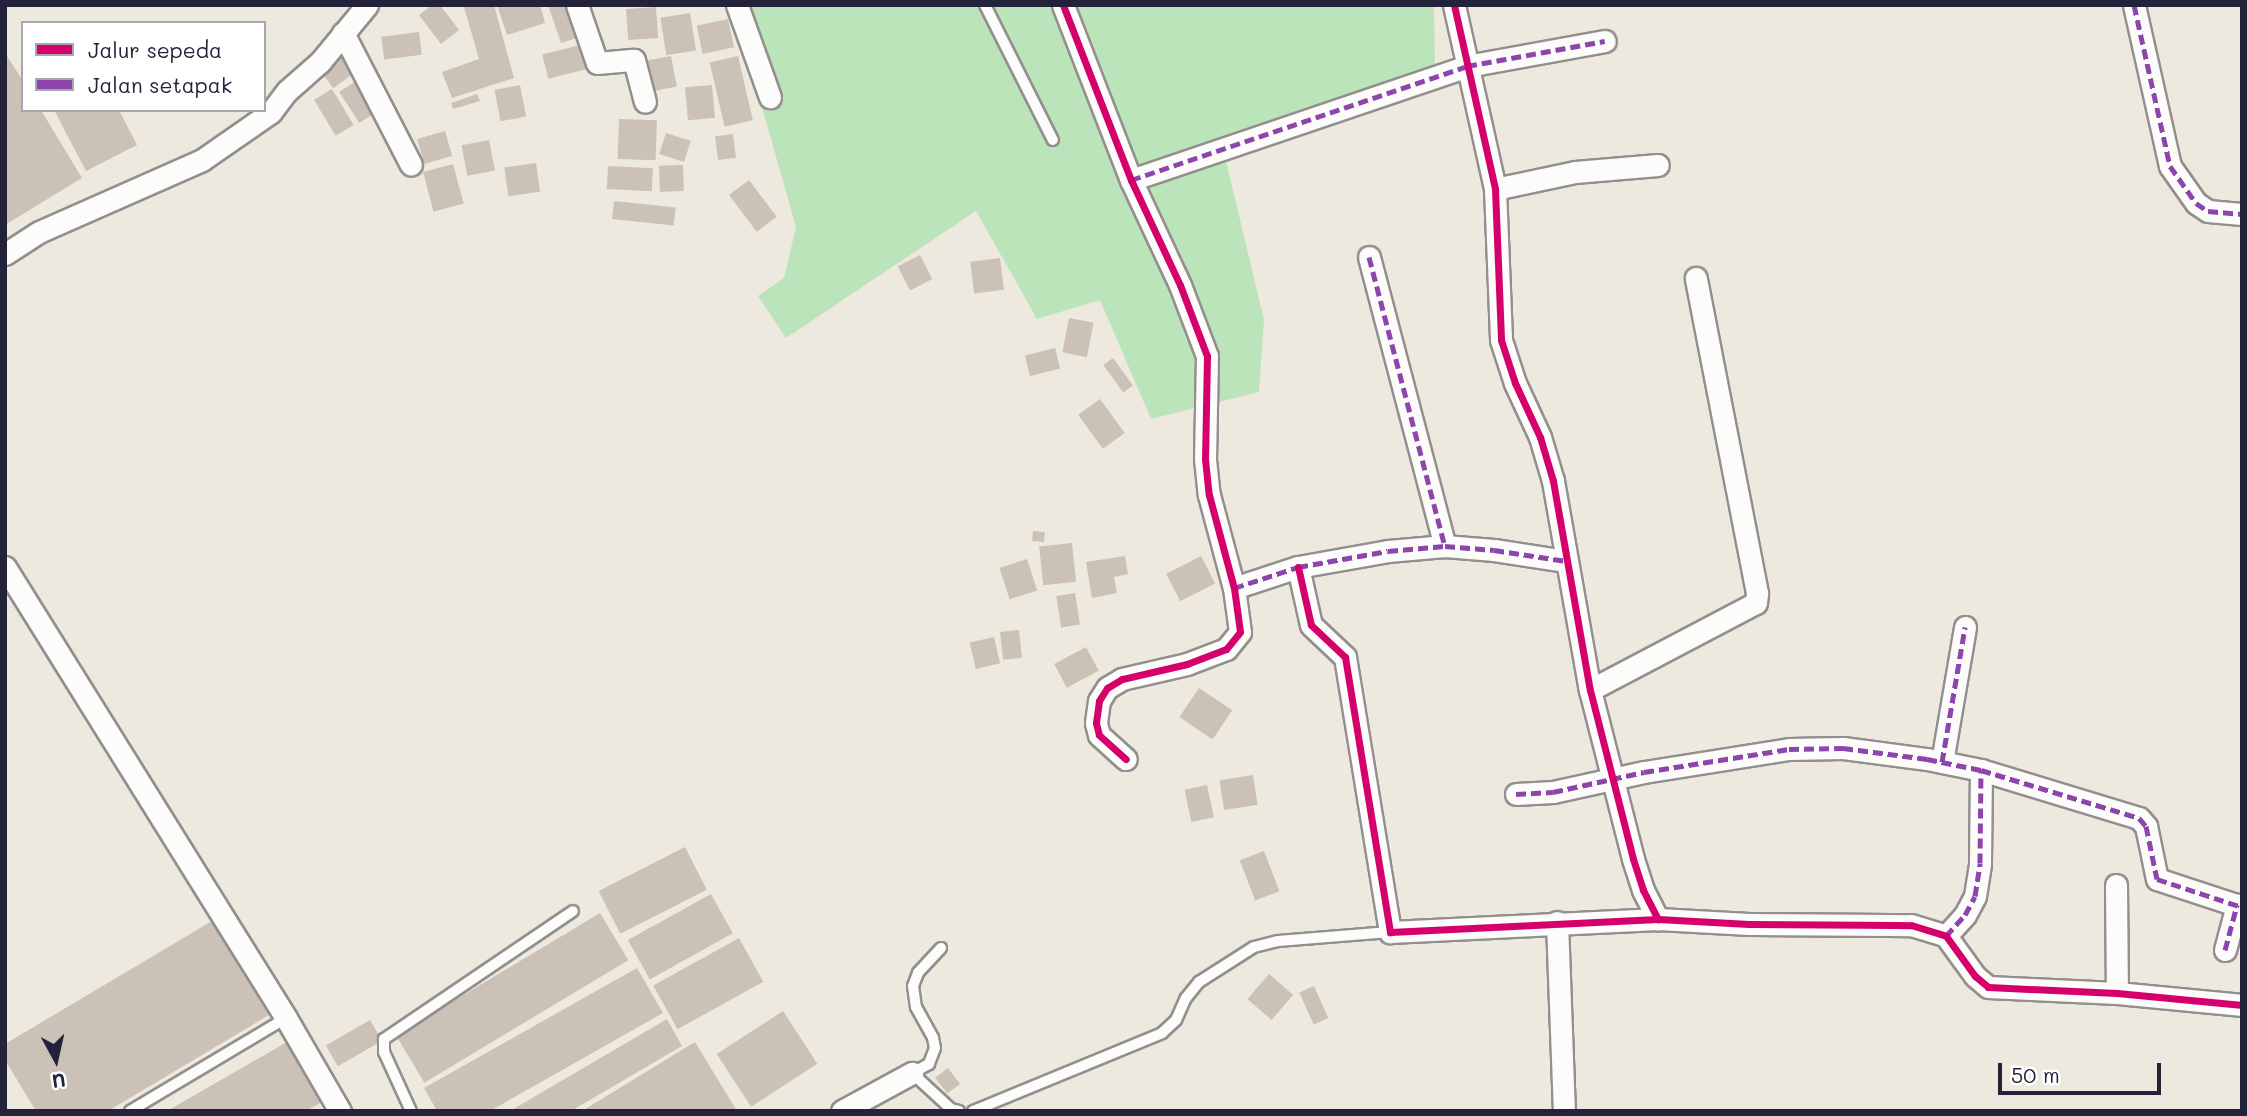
<!DOCTYPE html>
<style>
body{margin:0}
#map{position:relative;width:2247px;height:1116px;overflow:hidden;background:#eee9de;font-family:Mali,sans-serif}
div>[style]{position:absolute}
[style*='--x']{left:calc(var(--x)*1px);top:calc(var(--y)*1px);width:calc(var(--w)*1px);rotate:calc(var(--a)*1deg)}
.green>*{inset:0;background:#bbe4ba}
.building>*{inset:0;background:#cbc1b6;transform-origin:0 0}
.roads{filter:drop-shadow(2px 0 #928f8e) drop-shadow(-2px 0 #928f8e) drop-shadow(0 2px #928f8e) drop-shadow(0 -2px #928f8e)}
.service>*{height:10px;margin:-5px;padding:0 5px;transform-origin:5px;border-radius:5px;background:#fcfcfa}
.minor>*{height:21px;margin:-10.5px;padding:0 10.5px;transform-origin:10.5px;border-radius:10.5px;background:#fcfcfa}
.quiet>*{height:5px;margin-top:-2.5px;transform-origin:0;background:repeating-linear-gradient(90deg,#8e44ad 0 10px,transparent 0 15px)}
.cycleway>*{height:7px;margin:-3.5px;padding:0 3.5px;transform-origin:3.5px;border-radius:3.5px;background:#d6006c}
span{translate:-50% -50%;white-space:nowrap;text-align:center;line-height:1.15;-webkit-text-stroke:5px #fff;paint-order:stroke}
.frame{position:absolute;inset:0;border:7px solid #22223b;pointer-events:none}
.legend{position:absolute;left:21px;top:21px;width:245px;height:91px;box-sizing:border-box;background:#fff;border:2px solid #a7a7b1;margin:0;padding:9px 12px;list-style:none;font-size:21px;color:#22223b}
.legend li{display:flex;align-items:center;gap:14px;height:35px}
.legend b{width:35px;border:2px solid #a7a7b1}
.north{position:absolute;left:21px;top:1025px;width:70px;height:70px;-webkit-text-stroke:5px #fff;paint-order:stroke;rotate:172deg;font-size:19px;font-weight:700;line-height:28px;text-align:center;color:#22223b}
.north::after{content:'';display:block;margin:auto;width:24px;height:32px;background:#22223b;clip-path:polygon(50% 0,100% 100%,50% 72%,0 100%)}
.scale{position:absolute;left:1998px;top:1063px;width:163px;height:32px;box-sizing:border-box;border:4px solid #22223b;border-top:0;padding-left:9px;font-size:21px;line-height:24px;white-space:nowrap;color:#22223b;-webkit-text-stroke:5px #fff;paint-order:stroke}
</style>
<div id="map">
<div class="green">
<div style="clip-path:polygon(733px 5px,1434px 5px,1435px 69px,1225px 157px,1264px 320px,1259px 392px,1151px 419px,1100px 300px,1037px 319px,976px 211px,786px 338px,758px 296px,784px 278px,796px 227px)"></div>
</div>
<div class="building">
<div style="clip-path:polygon(432px 5px,440px 5px,459px 30px,441px 44px,419px 15px)"></div>
<div style="clip-path:polygon(471px 5px,494px 5px,514px 78px,452px 98px,442px 72px,479px 59px,464px 7px)"></div>
<div style="clip-path:polygon(497px 5px,540px 5px,545px 23px,507px 35px)"></div>
<div style="clip-path:polygon(548px 5px,572px 5px,583px 36px,561px 43px)"></div>
<div style="left:656px;top:7px;width:31px;height:30px;rotate:86deg"></div>
<div style="left:690px;top:13px;width:38px;height:30px;rotate:81deg"></div>
<div style="left:728px;top:19px;width:29px;height:32px;rotate:78deg"></div>
<div style="left:419px;top:32px;width:23px;height:38px;rotate:83deg"></div>
<div style="left:584px;top:44px;width:25px;height:43px;rotate:76deg"></div>
<div style="clip-path:polygon(5px 53px,23px 81px,23px 110px,41px 110px,82px 178px,5px 225px)"></div>
<div style="left:343px;top:56px;width:20px;height:27px;rotate:53deg"></div>
<div style="left:671px;top:56px;width:31px;height:24px;rotate:79deg"></div>
<div style="left:738px;top:56px;width:66px;height:29px;rotate:77deg"></div>
<div style="left:356px;top:81px;width:37px;height:20px;rotate:57deg"></div>
<div style="left:520px;top:85px;width:32px;height:26px;rotate:79deg"></div>
<div style="left:712px;top:85px;width:33px;height:27px;rotate:85deg"></div>
<div style="left:332px;top:89px;width:42px;height:21px;rotate:59deg"></div>
<div style="clip-path:polygon(477px 94px,480px 101px,453px 109px,451px 103px)"></div>
<div style="clip-path:polygon(54px 110px,119px 110px,137px 145px,86px 171px)"></div>
<div style="left:619px;top:119px;width:38px;height:40px;rotate:2deg"></div>
<div style="left:445px;top:131px;width:26px;height:29px;rotate:74deg"></div>
<div style="left:666px;top:133px;width:26px;height:22px;rotate:18deg"></div>
<div style="left:733px;top:134px;width:24px;height:18px;rotate:83deg"></div>
<div style="left:489px;top:140px;width:31px;height:28px;rotate:79deg"></div>
<div style="left:536px;top:163px;width:29px;height:32px;rotate:82deg"></div>
<div style="left:453px;top:164px;width:41px;height:31px;rotate:75deg"></div>
<div style="left:683px;top:165px;width:26px;height:24px;rotate:88deg"></div>
<div style="left:608px;top:166px;width:45px;height:23px;rotate:3deg"></div>
<div style="left:749px;top:180px;width:46px;height:25px;rotate:53deg"></div>
<div style="left:614px;top:201px;width:62px;height:18px;rotate:6deg"></div>
<div style="left:920px;top:255px;width:27px;height:25px;rotate:63deg"></div>
<div style="left:1000px;top:258px;width:32px;height:30px;rotate:83deg"></div>
<div style="left:1069px;top:318px;width:25px;height:35px;rotate:11deg"></div>
<div style="left:1055px;top:348px;width:21px;height:31px;rotate:76deg"></div>
<div style="left:1113px;top:358px;width:34px;height:12px;rotate:54deg"></div>
<div style="left:1100px;top:399px;width:42px;height:27px;rotate:54deg"></div>
<div style="left:1033px;top:531px;width:12px;height:10px;rotate:5deg"></div>
<div style="left:1072px;top:543px;width:39px;height:33px;rotate:84deg"></div>
<div style="clip-path:polygon(1125px 556px,1128px 574px,1114px 577px,1117px 593px,1092px 598px,1086px 562px)"></div>
<div style="left:1201px;top:556px;width:31px;height:39px;rotate:63deg"></div>
<div style="left:1027px;top:559px;width:33px;height:29px;rotate:72deg"></div>
<div style="left:1075px;top:593px;width:32px;height:19px;rotate:81deg"></div>
<div style="left:1019px;top:630px;width:28px;height:19px;rotate:84deg"></div>
<div style="left:994px;top:637px;width:27px;height:25px;rotate:77deg"></div>
<div style="left:1086px;top:647px;width:27px;height:36px;rotate:62deg"></div>
<div style="left:1199px;top:688px;width:40px;height:35px;rotate:34deg"></div>
<div style="left:1253px;top:775px;width:30px;height:34px;rotate:81deg"></div>
<div style="left:1207px;top:785px;width:33px;height:23px;rotate:78deg"></div>
<div style="left:685px;top:847px;width:48px;height:97px;rotate:63deg"></div>
<div style="left:1264px;top:851px;width:43px;height:26px;rotate:69deg"></div>
<div style="left:711px;top:894px;width:45px;height:95px;rotate:61deg"></div>
<div style="left:600px;top:913px;width:55px;height:238px;rotate:59deg"></div>
<div style="clip-path:polygon(212px 921px,269px 1015px,108px 1111px,36px 1111px,5px 1060px,5px 1044px)"></div>
<div style="left:739px;top:938px;width:50px;height:98px;rotate:61deg"></div>
<div style="clip-path:polygon(637px 968px,663px 1013px,490px 1111px,437px 1111px,424px 1088px)"></div>
<div style="left:1269px;top:974px;width:32px;height:33px;rotate:41deg"></div>
<div style="left:1314px;top:986px;width:35px;height:16px;rotate:66deg"></div>
<div style="left:783px;top:1011px;width:63px;height:79px;rotate:57deg"></div>
<div style="clip-path:polygon(667px 1019px,682px 1046px,571px 1111px,510px 1111px)"></div>
<div style="left:370px;top:1020px;width:24px;height:51px;rotate:60deg"></div>
<div style="clip-path:polygon(287px 1042px,322px 1102px,306px 1111px,167px 1111px)"></div>
<div style="clip-path:polygon(695px 1042px,737px 1111px,582px 1111px)"></div>
<div style="left:948px;top:1068px;width:20px;height:16px;rotate:53deg"></div>
</div>
<div class="roads">
<div class="service">
<div style="--x:985;--y:5;--w:151;--a:63.3"></div>
<div style="--x:941;--y:948;--w:34;--a:133"></div>
<div style="--x:918;--y:973;--w:14;--a:111"></div>
<div style="--x:913;--y:986;--w:21;--a:82"></div>
<div style="--x:916;--y:1007;--w:35;--a:61"></div>
<div style="--x:933;--y:1038;--w:10;--a:79"></div>
<div style="--x:935;--y:1048;--w:17;--a:111"></div>
<div style="--x:929;--y:1064;--w:19;--a:152"></div>
<div style="--x:912;--y:1073;--w:53;--a:42.7"></div>
<div style="--x:951;--y:1109;--w:8;--a:14"></div>
<div style="--x:130;--y:1111;--w:182;--a:-30.8"></div>
<div style="--x:411;--y:1111;--w:65;--a:-114.6"></div>
<div style="--x:384;--y:1052;--w:13;--a:-90"></div>
<div style="--x:384;--y:1039;--w:228;--a:-34.1"></div>
<div style="--x:973;--y:1111;--w:204;--a:-22.4"></div>
<div style="--x:1162;--y:1033;--w:19;--a:-43"></div>
<div style="--x:1176;--y:1020;--w:24;--a:-66"></div>
<div style="--x:1186;--y:998;--w:21;--a:-51"></div>
<div style="--x:1199;--y:982;--w:65;--a:-32.5"></div>
<div style="--x:1254;--y:947;--w:25;--a:-14"></div>
<div style="--x:1278;--y:941;--w:112;--a:-4.6"></div>
</div>
<div class="minor">
<div style="--x:577;--y:5;--w:61;--a:71"></div>
<div style="--x:597;--y:63;--w:37;--a:-5"></div>
<div style="--x:634;--y:60;--w:43;--a:75.3"></div>
<div style="--x:737;--y:5;--w:98;--a:70.3"></div>
<div style="--x:1063;--y:5;--w:188;--a:68.8"></div>
<div style="--x:1131;--y:180;--w:116;--a:65"></div>
<div style="--x:1180;--y:285;--w:76;--a:69.2"></div>
<div style="--x:1207;--y:356;--w:103;--a:91.1"></div>
<div style="--x:1205;--y:459;--w:36;--a:84"></div>
<div style="--x:1209;--y:495;--w:96;--a:75"></div>
<div style="--x:1234;--y:588;--w:44;--a:82.2"></div>
<div style="--x:1240;--y:632;--w:22;--a:129"></div>
<div style="--x:1226;--y:649;--w:42;--a:159"></div>
<div style="--x:1187;--y:664;--w:67;--a:167"></div>
<div style="--x:1122;--y:679;--w:17;--a:149"></div>
<div style="--x:1107;--y:688;--w:15;--a:122"></div>
<div style="--x:1099;--y:701;--w:22;--a:98"></div>
<div style="--x:1096;--y:723;--w:12;--a:76"></div>
<div style="--x:1099;--y:735;--w:36;--a:42"></div>
<div style="--x:1454;--y:5;--w:189;--a:77.4"></div>
<div style="--x:1495;--y:189;--w:151;--a:87.7"></div>
<div style="--x:1501;--y:340;--w:45;--a:72"></div>
<div style="--x:1515;--y:383;--w:60;--a:65.2"></div>
<div style="--x:1540;--y:437;--w:46;--a:73.5"></div>
<div style="--x:1553;--y:481;--w:212;--a:80"></div>
<div style="--x:1590;--y:690;--w:174;--a:75.7"></div>
<div style="--x:1633;--y:859;--w:33;--a:72"></div>
<div style="--x:1643;--y:890;--w:33;--a:63"></div>
<div style="--x:2134;--y:5;--w:165;--a:77.4"></div>
<div style="--x:2170;--y:166;--w:45;--a:54.9"></div>
<div style="--x:2196;--y:203;--w:14;--a:34"></div>
<div style="--x:2208;--y:211;--w:34;--a:5"></div>
<div style="--x:343;--y:33;--w:148;--a:62.7"></div>
<div style="--x:1131;--y:180;--w:355;--a:-18.7"></div>
<div style="--x:1467;--y:66;--w:140;--a:-10.3"></div>
<div style="--x:1495;--y:189;--w:82;--a:-12"></div>
<div style="--x:1575;--y:172;--w:83;--a:-4.8"></div>
<div style="--x:5;--y:254;--w:40;--a:-32.9"></div>
<div style="--x:39;--y:232;--w:178;--a:-23.8"></div>
<div style="--x:202;--y:160;--w:84;--a:-34.8"></div>
<div style="--x:271;--y:112;--w:26;--a:-53"></div>
<div style="--x:287;--y:91;--w:44;--a:-41.3"></div>
<div style="--x:320;--y:62;--w:74;--a:-50.5"></div>
<div style="--x:1369;--y:257;--w:299;--a:75.3"></div>
<div style="--x:5;--y:567;--w:531;--a:58.07"></div>
<div style="--x:286;--y:1018;--w:108;--a:59.9"></div>
<div style="--x:1298;--y:567;--w:59;--a:77.4"></div>
<div style="--x:1311;--y:625;--w:47;--a:43.3"></div>
<div style="--x:1345;--y:657;--w:279;--a:80.7"></div>
<div style="--x:1390;--y:932;--w:268;--a:-2.8"></div>
<div style="--x:1658;--y:919;--w:91;--a:3.1"></div>
<div style="--x:1749;--y:924;--w:162;--a:0.4"></div>
<div style="--x:1911;--y:925;--w:37;--a:17"></div>
<div style="--x:1946;--y:936;--w:49;--a:54.1"></div>
<div style="--x:1975;--y:976;--w:17;--a:40"></div>
<div style="--x:1988;--y:987;--w:129;--a:2.7"></div>
<div style="--x:2117;--y:993;--w:126;--a:5.5"></div>
<div style="--x:1234;--y:588;--w:67;--a:-18.2"></div>
<div style="--x:1298;--y:567;--w:91;--a:-10.1"></div>
<div style="--x:1388;--y:551;--w:57;--a:-5"></div>
<div style="--x:1445;--y:546;--w:49;--a:4.7"></div>
<div style="--x:1494;--y:550;--w:73;--a:8.7"></div>
<div style="--x:1590;--y:690;--w:187;--a:-27.7"></div>
<div style="--x:1756;--y:603;--w:10;--a:-84"></div>
<div style="--x:1757;--y:593;--w:321;--a:-101"></div>
<div style="--x:1942;--y:762;--w:137;--a:-80.3"></div>
<div style="--x:1516;--y:794;--w:37;--a:-3"></div>
<div style="--x:1553;--y:792;--w:93;--a:-12.4"></div>
<div style="--x:1644;--y:772;--w:147;--a:-9"></div>
<div style="--x:1789;--y:749;--w:54;--a:-1.1"></div>
<div style="--x:1843;--y:748;--w:85;--a:7.5"></div>
<div style="--x:1927;--y:759;--w:55;--a:11.5"></div>
<div style="--x:1981;--y:770;--w:165;--a:16.9"></div>
<div style="--x:2139;--y:818;--w:11;--a:49"></div>
<div style="--x:2146;--y:826;--w:54;--a:78.3"></div>
<div style="--x:2157;--y:879;--w:89;--a:18.2"></div>
<div style="--x:2116;--y:885;--w:108;--a:89.5"></div>
<div style="--x:1557;--y:922;--w:189;--a:87.9"></div>
<div style="--x:1946;--y:936;--w:28;--a:-48"></div>
<div style="--x:1965;--y:915;--w:21;--a:-62"></div>
<div style="--x:1975;--y:896;--w:33;--a:-81"></div>
<div style="--x:1980;--y:863;--w:93;--a:-89.4"></div>
<div style="--x:2225;--y:950;--w:47;--a:-75.1"></div>
<div style="--x:842;--y:1111;--w:80;--a:-28.5"></div>
</div>
</div>
<div class="quiet">
<div style="--x:2134;--y:5;--w:165;--a:77.4"></div>
<div style="--x:2170;--y:166;--w:45;--a:54.9"></div>
<div style="--x:2196;--y:203;--w:14;--a:34"></div>
<div style="--x:2208;--y:211;--w:34;--a:5"></div>
<div style="--x:1131;--y:180;--w:355;--a:-18.7"></div>
<div style="--x:1467;--y:66;--w:140;--a:-10.3"></div>
<div style="--x:1369;--y:257;--w:299;--a:75.3"></div>
<div style="--x:1234;--y:588;--w:67;--a:-18.2"></div>
<div style="--x:1298;--y:567;--w:91;--a:-10.1"></div>
<div style="--x:1388;--y:551;--w:57;--a:-5"></div>
<div style="--x:1445;--y:546;--w:49;--a:4.7"></div>
<div style="--x:1494;--y:550;--w:73;--a:8.7"></div>
<div style="--x:1942;--y:762;--w:137;--a:-80.3"></div>
<div style="--x:1516;--y:794;--w:37;--a:-3"></div>
<div style="--x:1553;--y:792;--w:93;--a:-12.4"></div>
<div style="--x:1644;--y:772;--w:147;--a:-9"></div>
<div style="--x:1789;--y:749;--w:54;--a:-1.1"></div>
<div style="--x:1843;--y:748;--w:85;--a:7.5"></div>
<div style="--x:1927;--y:759;--w:55;--a:11.5"></div>
<div style="--x:1981;--y:770;--w:165;--a:16.9"></div>
<div style="--x:2139;--y:818;--w:11;--a:49"></div>
<div style="--x:2146;--y:826;--w:54;--a:78.3"></div>
<div style="--x:2157;--y:879;--w:89;--a:18.2"></div>
<div style="--x:1946;--y:936;--w:28;--a:-48"></div>
<div style="--x:1965;--y:915;--w:21;--a:-62"></div>
<div style="--x:1975;--y:896;--w:33;--a:-81"></div>
<div style="--x:1980;--y:863;--w:93;--a:-89.4"></div>
<div style="--x:2225;--y:950;--w:47;--a:-75.1"></div>
</div>
<div class="cycleway">
<div style="--x:1063;--y:5;--w:188;--a:68.8"></div>
<div style="--x:1131;--y:180;--w:116;--a:65"></div>
<div style="--x:1180;--y:285;--w:76;--a:69.2"></div>
<div style="--x:1207;--y:356;--w:103;--a:91.1"></div>
<div style="--x:1205;--y:459;--w:36;--a:84"></div>
<div style="--x:1209;--y:495;--w:96;--a:75"></div>
<div style="--x:1234;--y:588;--w:44;--a:82.2"></div>
<div style="--x:1240;--y:632;--w:22;--a:129"></div>
<div style="--x:1226;--y:649;--w:42;--a:159"></div>
<div style="--x:1187;--y:664;--w:67;--a:167"></div>
<div style="--x:1122;--y:679;--w:17;--a:149"></div>
<div style="--x:1107;--y:688;--w:15;--a:122"></div>
<div style="--x:1099;--y:701;--w:22;--a:98"></div>
<div style="--x:1096;--y:723;--w:12;--a:76"></div>
<div style="--x:1099;--y:735;--w:36;--a:42"></div>
<div style="--x:1454;--y:5;--w:189;--a:77.4"></div>
<div style="--x:1495;--y:189;--w:151;--a:87.7"></div>
<div style="--x:1501;--y:340;--w:45;--a:72"></div>
<div style="--x:1515;--y:383;--w:60;--a:65.2"></div>
<div style="--x:1540;--y:437;--w:46;--a:73.5"></div>
<div style="--x:1553;--y:481;--w:212;--a:80"></div>
<div style="--x:1590;--y:690;--w:174;--a:75.7"></div>
<div style="--x:1633;--y:859;--w:33;--a:72"></div>
<div style="--x:1643;--y:890;--w:33;--a:63"></div>
<div style="--x:1298;--y:567;--w:59;--a:77.4"></div>
<div style="--x:1311;--y:625;--w:47;--a:43.3"></div>
<div style="--x:1345;--y:657;--w:279;--a:80.7"></div>
<div style="--x:1390;--y:932;--w:268;--a:-2.8"></div>
<div style="--x:1658;--y:919;--w:91;--a:3.1"></div>
<div style="--x:1749;--y:924;--w:162;--a:0.4"></div>
<div style="--x:1911;--y:925;--w:37;--a:17"></div>
<div style="--x:1946;--y:936;--w:49;--a:54.1"></div>
<div style="--x:1975;--y:976;--w:17;--a:40"></div>
<div style="--x:1988;--y:987;--w:129;--a:2.7"></div>
<div style="--x:2117;--y:993;--w:126;--a:5.5"></div>
</div>
<div class="frame"></div>
<ul class="legend">
<li><b style="height:9px;background:#d6006c"></b>Jalur sepeda</li>
<li><b style="height:9px;background:#8e44ad"></b>Jalan setapak</li>
</ul>
<div class="north">U</div>
<div class="scale">50 m</div>
</div>
